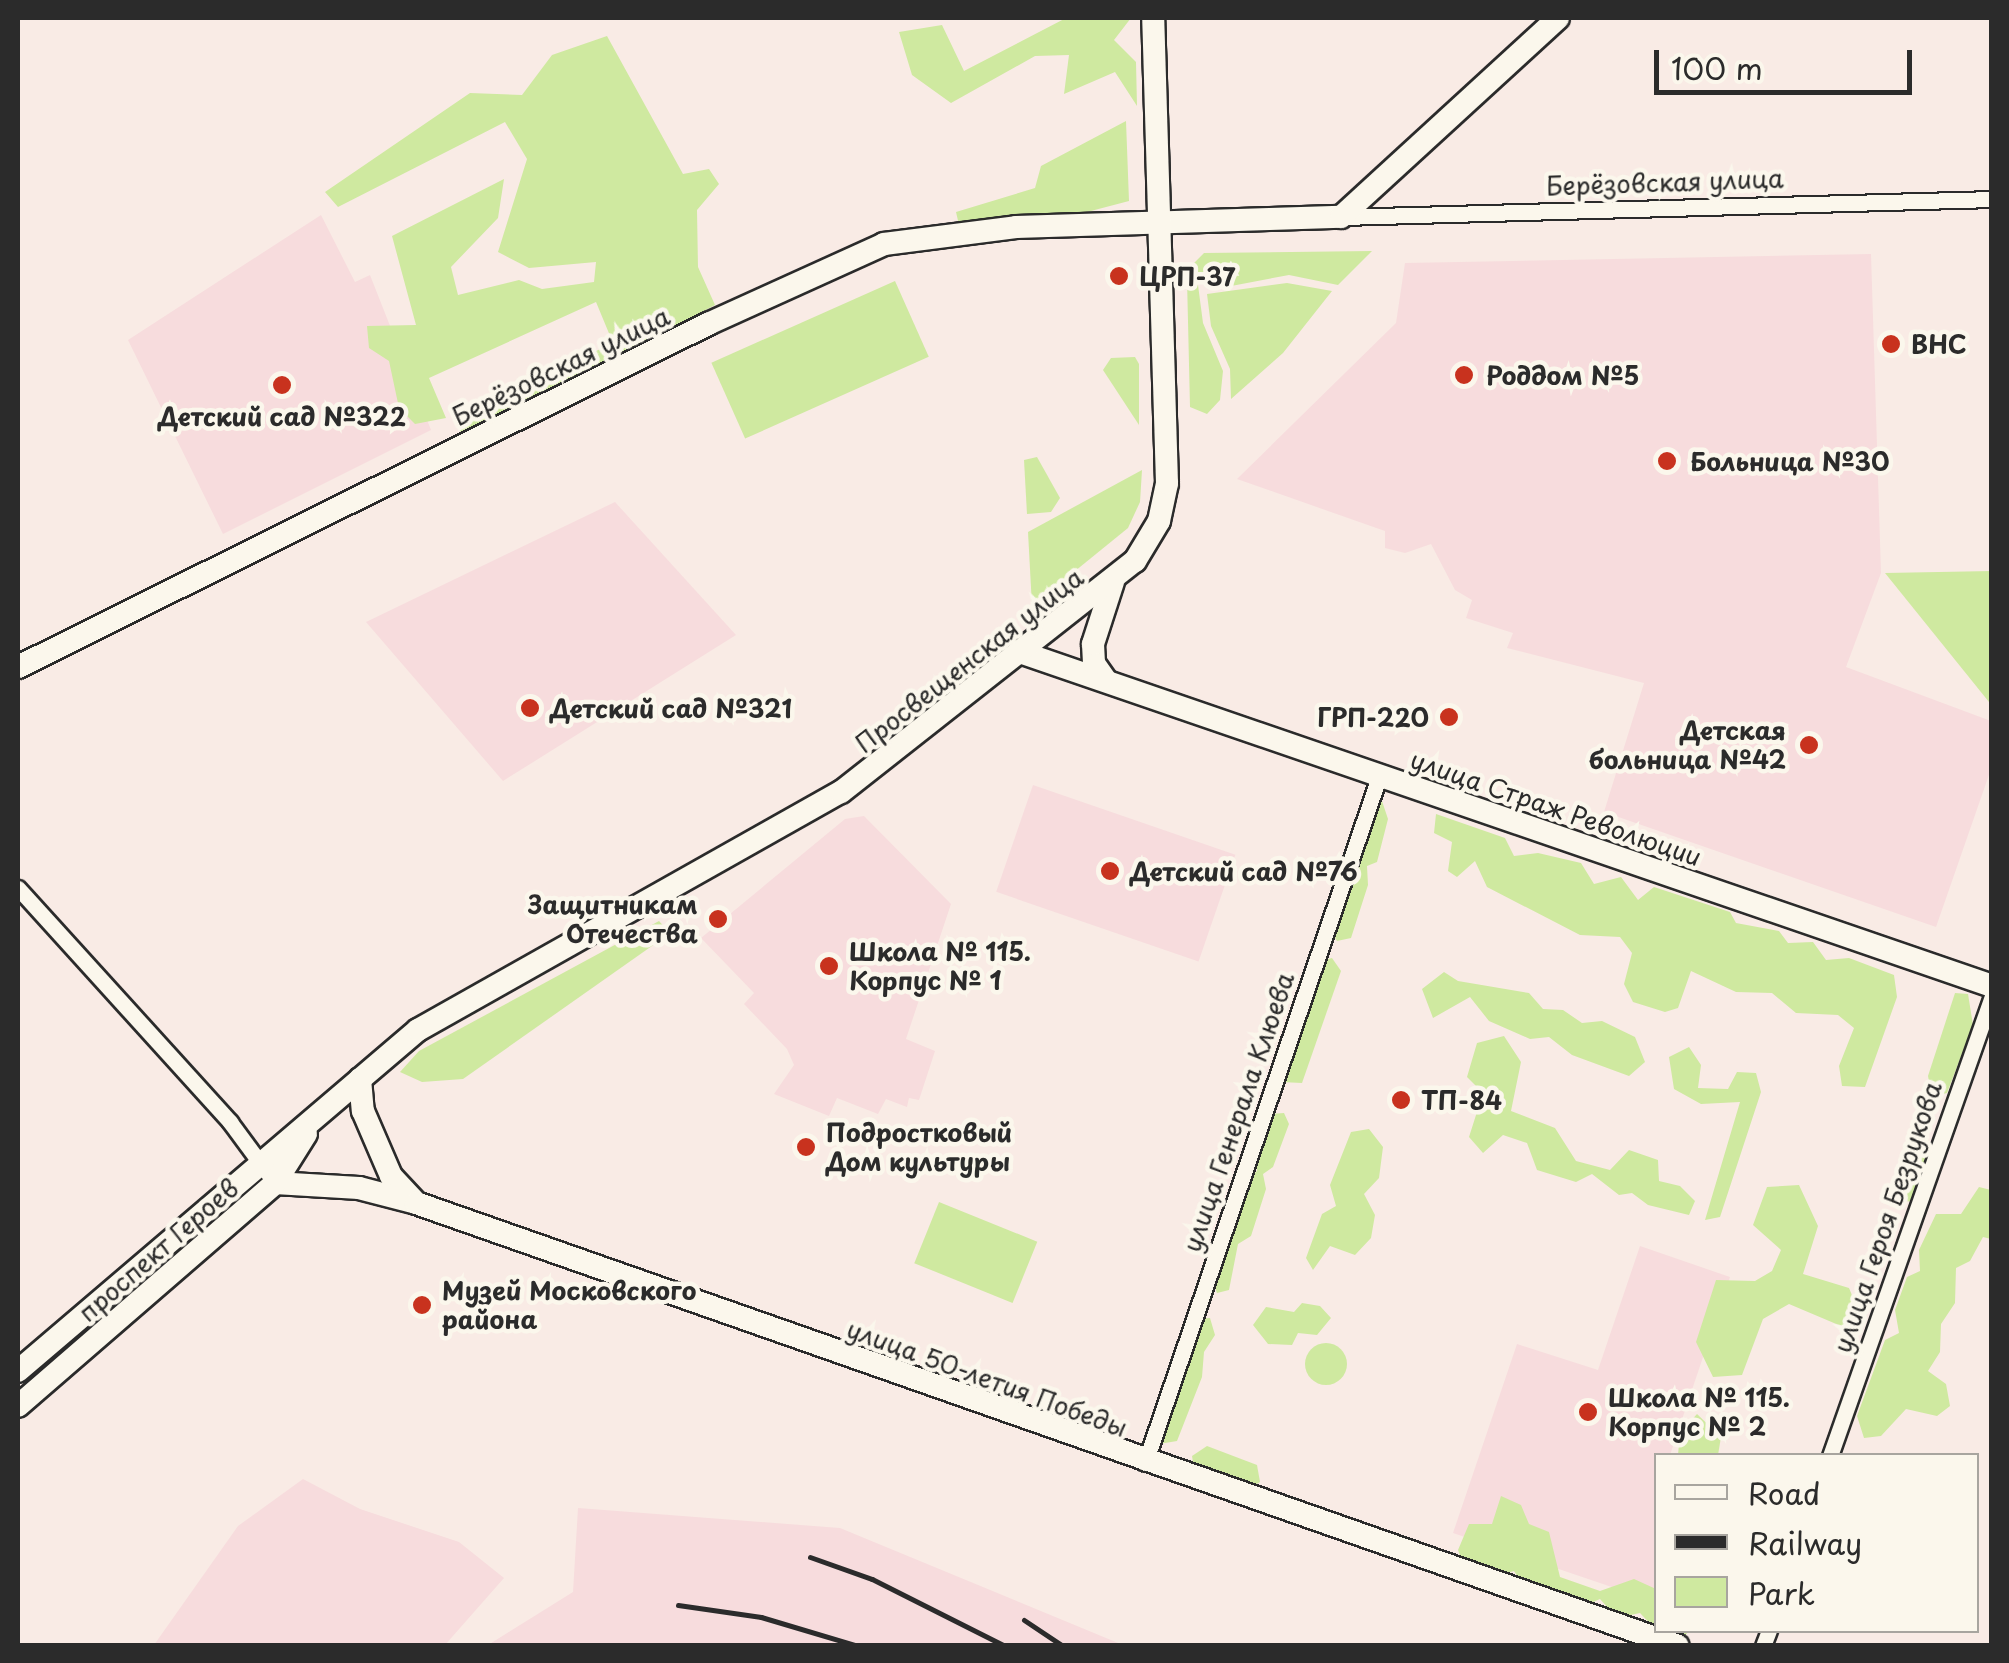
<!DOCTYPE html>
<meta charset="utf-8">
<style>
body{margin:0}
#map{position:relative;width:2009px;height:1663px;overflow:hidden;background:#f9ebe5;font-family:"Playpen Sans",sans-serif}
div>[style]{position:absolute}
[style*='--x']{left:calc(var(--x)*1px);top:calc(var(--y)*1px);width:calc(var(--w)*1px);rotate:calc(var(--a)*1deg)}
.built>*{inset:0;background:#f7dcdd;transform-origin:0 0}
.green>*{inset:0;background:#cfe9a0;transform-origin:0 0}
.round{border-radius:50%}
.roads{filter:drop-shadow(2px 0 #2b2b2b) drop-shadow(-2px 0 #2b2b2b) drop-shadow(0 2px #2b2b2b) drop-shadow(0 -2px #2b2b2b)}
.street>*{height:15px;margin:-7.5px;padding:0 7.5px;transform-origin:7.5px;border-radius:7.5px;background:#fbf7ec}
.secondary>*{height:22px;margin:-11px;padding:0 11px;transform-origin:11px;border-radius:11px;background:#fbf7ec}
.rail>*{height:5px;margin:-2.5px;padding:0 2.5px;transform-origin:2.5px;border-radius:2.5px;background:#2b2b2b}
.dots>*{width:28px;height:28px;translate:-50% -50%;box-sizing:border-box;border:5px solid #fbf7ec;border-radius:50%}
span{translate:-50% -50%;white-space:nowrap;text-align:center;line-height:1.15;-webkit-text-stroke:9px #fbf7ec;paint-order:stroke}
.street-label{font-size:25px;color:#2b2b2b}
.poi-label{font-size:25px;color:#2b2b2b;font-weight:700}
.left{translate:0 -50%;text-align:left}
.right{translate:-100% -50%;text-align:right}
.frame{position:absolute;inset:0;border:20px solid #2b2b2b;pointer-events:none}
.legend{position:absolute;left:1654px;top:1453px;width:325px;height:180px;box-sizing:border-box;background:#fbf7ec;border:2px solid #a8a59f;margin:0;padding:12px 18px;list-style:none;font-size:30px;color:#2b2b2b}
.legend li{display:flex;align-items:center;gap:20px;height:50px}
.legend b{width:50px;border:2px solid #a8a59f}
.scale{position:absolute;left:1654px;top:50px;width:258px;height:45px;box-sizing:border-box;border:5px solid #2b2b2b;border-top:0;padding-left:12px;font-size:30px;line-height:35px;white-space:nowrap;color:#2b2b2b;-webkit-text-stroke:8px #fbf7ec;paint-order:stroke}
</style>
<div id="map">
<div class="built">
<div style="clip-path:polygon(321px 215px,355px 282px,370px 275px,431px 430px,223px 534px,128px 340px)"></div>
<div style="clip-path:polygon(1871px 254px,1881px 573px,1846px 667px,1991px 721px,1991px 769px,1936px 927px,1604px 812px,1644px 683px,1507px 648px,1513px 633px,1466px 618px,1472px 600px,1455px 590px,1431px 544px,1405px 553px,1385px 548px,1385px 531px,1237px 479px,1396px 323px,1405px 263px)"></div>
<div style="clip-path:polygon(615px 502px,736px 635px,503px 781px,366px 622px)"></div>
<div style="left:1033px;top:785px;width:214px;height:113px;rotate:19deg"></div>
<div style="clip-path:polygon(864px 816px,951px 904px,906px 1039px,935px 1051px,919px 1100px,909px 1098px,907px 1107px,886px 1099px,878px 1114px,837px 1098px,829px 1116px,774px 1094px,794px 1065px,787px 1049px,744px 1004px,754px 993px,701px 938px,845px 819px)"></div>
<div style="clip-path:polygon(1640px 1246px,1730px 1277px,1670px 1455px,1656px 1456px,1656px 1602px,1453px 1533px,1517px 1344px,1598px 1370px)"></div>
<div style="clip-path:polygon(303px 1479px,360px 1509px,459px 1542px,504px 1578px,445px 1645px,154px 1645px,238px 1526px)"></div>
<div style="clip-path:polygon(578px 1508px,840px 1528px,1123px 1645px,488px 1645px,573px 1592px)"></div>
</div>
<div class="green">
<div style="clip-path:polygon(1066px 18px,1131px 18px,1114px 40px,1136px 62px,1137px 106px,1115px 72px,1064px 94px,1069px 55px,1035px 56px,951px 103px,912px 75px,899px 32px,942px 25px,964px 71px)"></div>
<div style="clip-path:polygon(607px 36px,683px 174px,709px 169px,719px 184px,697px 210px,698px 267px,715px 305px,461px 439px,459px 416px,613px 343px,596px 302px,429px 378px,446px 418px,415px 424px,399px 408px,389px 361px,369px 348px,367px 326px,416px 325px,392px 236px,504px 179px,498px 218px,451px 267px,458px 295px,519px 280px,542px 289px,594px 282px,596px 262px,529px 268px,498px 252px,527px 159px,505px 122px,338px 207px,325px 192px,470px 93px,522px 95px,552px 55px)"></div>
<div style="clip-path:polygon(1126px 121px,1129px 201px,1068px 217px,959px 225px,956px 212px,1035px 188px,1041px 166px)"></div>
<div style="clip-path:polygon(1372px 251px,1338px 285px,1289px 275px,1226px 287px,1189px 268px,1204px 253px)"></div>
<div style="clip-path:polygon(1187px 279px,1198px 285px,1203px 323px,1223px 371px,1220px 400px,1207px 414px,1190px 407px)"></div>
<div style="left:895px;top:281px;width:83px;height:201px;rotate:66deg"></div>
<div style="clip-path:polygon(1287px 283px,1332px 291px,1283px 353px,1231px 399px,1230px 369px,1211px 326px,1207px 294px)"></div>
<div style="clip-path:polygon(1135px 357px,1139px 364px,1139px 425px,1103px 370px,1111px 358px)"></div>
<div style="clip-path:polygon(1037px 457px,1060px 498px,1051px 512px,1027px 514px,1024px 460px)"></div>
<div style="clip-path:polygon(1142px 470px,1140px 502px,1128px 528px,1032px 606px,1028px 532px)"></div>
<div style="clip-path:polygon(1992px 571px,1992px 671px,1989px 702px,1885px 573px)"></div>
<div style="clip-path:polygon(1382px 801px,1388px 819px,1377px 862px,1367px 866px,1368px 885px,1351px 938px,1337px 941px,1330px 930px,1347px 873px,1360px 867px,1353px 849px,1366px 808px)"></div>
<div style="clip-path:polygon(1436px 814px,1505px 838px,1514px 856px,1538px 853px,1581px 863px,1594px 884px,1621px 877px,1638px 900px,1654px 887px,1730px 912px,1736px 923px,1779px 931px,1788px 943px,1813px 942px,1826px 960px,1849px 958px,1894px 975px,1897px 997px,1865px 1087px,1842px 1086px,1839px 1066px,1854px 1028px,1838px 1015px,1796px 1013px,1772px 993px,1736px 992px,1691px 971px,1678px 1008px,1665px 1012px,1633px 1002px,1624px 984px,1632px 953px,1620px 937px,1580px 935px,1487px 887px,1475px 861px,1457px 877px,1448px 871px,1452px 842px,1434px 833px)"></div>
<div style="clip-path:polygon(659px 921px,669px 932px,659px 941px,463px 1079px,422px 1082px,400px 1072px,419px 1051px)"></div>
<div style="clip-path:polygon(1332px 958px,1341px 971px,1302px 1083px,1281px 1082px,1317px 962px)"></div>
<div style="clip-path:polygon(1444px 972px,1458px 981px,1529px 993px,1543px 1009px,1563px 1010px,1582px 1023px,1602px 1021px,1635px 1037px,1645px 1062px,1629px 1076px,1572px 1055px,1549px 1037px,1530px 1039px,1489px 1021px,1470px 997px,1433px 1018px,1422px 989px)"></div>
<div style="clip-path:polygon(1955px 993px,1968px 994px,1973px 1025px,1947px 1093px,1932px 1097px,1928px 1076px)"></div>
<div style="clip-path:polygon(1504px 1036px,1521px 1062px,1511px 1111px,1555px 1128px,1576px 1161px,1610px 1170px,1629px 1150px,1658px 1160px,1659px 1181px,1680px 1186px,1695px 1201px,1689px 1215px,1648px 1205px,1632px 1193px,1619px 1195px,1592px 1174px,1576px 1182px,1537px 1170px,1527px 1143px,1503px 1135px,1483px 1153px,1469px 1137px,1483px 1093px,1467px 1077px,1477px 1043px)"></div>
<div style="clip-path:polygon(1689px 1047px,1701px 1065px,1698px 1088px,1728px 1089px,1737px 1072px,1756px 1073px,1761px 1092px,1720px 1217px,1705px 1220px,1740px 1102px,1701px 1104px,1674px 1089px,1669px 1057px)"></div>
<div style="clip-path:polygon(1284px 1113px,1289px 1124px,1273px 1167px,1263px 1174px,1266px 1189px,1251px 1236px,1238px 1244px,1229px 1290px,1217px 1293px,1212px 1280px,1231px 1244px,1226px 1234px,1244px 1183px,1257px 1171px,1256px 1154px,1270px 1114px)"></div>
<div style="clip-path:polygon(1369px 1129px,1383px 1147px,1379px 1178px,1364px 1194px,1375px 1215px,1371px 1238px,1355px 1255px,1330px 1246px,1313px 1270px,1306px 1258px,1322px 1214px,1336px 1206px,1330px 1185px,1351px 1132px)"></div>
<div style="clip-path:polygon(1925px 1132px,1931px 1147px,1911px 1201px,1897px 1203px,1892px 1185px,1912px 1133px)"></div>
<div style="clip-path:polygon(1799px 1185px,1818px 1226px,1803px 1274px,1849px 1288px,1861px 1317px,1841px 1326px,1789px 1304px,1763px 1319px,1742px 1375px,1713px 1377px,1696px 1342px,1716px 1280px,1755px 1281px,1772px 1271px,1781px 1250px,1753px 1225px,1767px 1187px)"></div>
<div style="clip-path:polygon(1979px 1187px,1991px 1190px,1991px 1239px,1983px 1237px,1970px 1261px,1956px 1268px,1955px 1303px,1941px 1324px,1940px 1352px,1928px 1371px,1946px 1384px,1950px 1406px,1937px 1416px,1906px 1409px,1881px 1436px,1864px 1438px,1857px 1416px,1885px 1340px,1899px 1333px,1895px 1310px,1907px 1277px,1920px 1271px,1919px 1250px,1936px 1214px,1961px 1214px)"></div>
<div style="left:939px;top:1202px;width:106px;height:66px;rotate:22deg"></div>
<div style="clip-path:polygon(1302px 1303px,1320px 1306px,1331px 1318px,1317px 1335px,1298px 1333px,1292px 1345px,1268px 1344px,1253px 1325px,1266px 1307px,1294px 1312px)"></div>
<div style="clip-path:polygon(1210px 1318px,1215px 1335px,1204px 1352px,1202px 1377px,1177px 1441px,1159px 1444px,1160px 1408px,1197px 1319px)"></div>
<div class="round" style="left:1305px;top:1343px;width:42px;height:42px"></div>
<div style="clip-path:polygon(1697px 1414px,1721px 1437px,1718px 1455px,1678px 1455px,1680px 1433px)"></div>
<div style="clip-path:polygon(1207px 1446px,1257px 1465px,1260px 1482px,1243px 1492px,1195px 1474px,1192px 1456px)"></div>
<div style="clip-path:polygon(1501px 1496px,1521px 1505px,1529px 1524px,1549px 1532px,1560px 1577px,1600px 1591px,1634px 1579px,1656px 1589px,1656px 1630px,1689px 1631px,1680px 1641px,1658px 1632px,1640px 1613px,1617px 1618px,1600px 1599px,1584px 1606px,1524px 1586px,1514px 1571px,1497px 1576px,1464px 1566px,1458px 1550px,1469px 1524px,1492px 1524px)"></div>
</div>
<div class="roads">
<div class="street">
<div style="--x:1341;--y:217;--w:651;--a:-1.58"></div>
<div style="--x:18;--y:888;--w:316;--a:47.8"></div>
<div style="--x:230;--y:1122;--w:76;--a:53.6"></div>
<div style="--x:1830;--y:1456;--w:489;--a:-70.6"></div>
<div style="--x:1145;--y:1463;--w:725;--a:-71.17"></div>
<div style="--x:1763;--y:1646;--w:17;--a:-69"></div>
</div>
<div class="secondary">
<div style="--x:1020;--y:652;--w:1028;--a:18.96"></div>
<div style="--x:18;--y:667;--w:771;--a:-26.43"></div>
<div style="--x:708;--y:324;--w:193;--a:-24.4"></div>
<div style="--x:884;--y:244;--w:133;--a:-7.3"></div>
<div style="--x:1016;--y:227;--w:325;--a:-1.8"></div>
<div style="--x:1341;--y:217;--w:294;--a:-42.5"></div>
<div style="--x:1105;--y:679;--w:19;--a:-125"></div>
<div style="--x:1094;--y:663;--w:19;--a:-93"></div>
<div style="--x:1093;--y:644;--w:65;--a:-72.1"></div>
<div style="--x:360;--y:1079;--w:32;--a:85"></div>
<div style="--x:363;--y:1111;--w:71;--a:66.7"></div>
<div style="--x:391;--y:1176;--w:37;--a:47"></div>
<div style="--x:275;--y:1183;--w:84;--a:3.4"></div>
<div style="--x:359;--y:1188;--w:59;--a:14.7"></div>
<div style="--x:416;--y:1203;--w:1337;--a:19.34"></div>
<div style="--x:18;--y:1371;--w:526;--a:-40.45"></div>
<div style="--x:418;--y:1030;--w:485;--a:-29.4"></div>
<div style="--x:841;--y:792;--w:374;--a:-38.2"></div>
<div style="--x:1135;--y:561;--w:47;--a:-59"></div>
<div style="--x:1159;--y:521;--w:39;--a:-78"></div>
<div style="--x:1167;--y:483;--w:465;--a:-91.7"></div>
<div style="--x:18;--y:1406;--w:340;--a:-40.9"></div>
<div style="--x:275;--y:1183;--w:58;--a:-57.7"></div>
</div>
</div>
<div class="rail">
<div style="--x:810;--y:1557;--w:66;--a:19.5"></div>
<div style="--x:872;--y:1579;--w:149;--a:26.7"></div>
<div style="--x:678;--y:1605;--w:84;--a:8.2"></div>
<div style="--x:761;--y:1617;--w:101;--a:16.6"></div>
<div style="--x:1024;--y:1620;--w:47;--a:33.7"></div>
</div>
<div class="dots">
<div style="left:1119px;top:276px;background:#c8321e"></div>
<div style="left:1891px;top:344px;background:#c8321e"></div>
<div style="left:1464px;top:375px;background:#c8321e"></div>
<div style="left:282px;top:385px;background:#c8321e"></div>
<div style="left:1667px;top:461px;background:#c8321e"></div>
<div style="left:530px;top:708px;background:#c8321e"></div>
<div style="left:1449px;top:717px;background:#c8321e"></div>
<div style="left:1809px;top:745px;background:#c8321e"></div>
<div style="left:1110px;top:871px;background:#c8321e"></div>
<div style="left:718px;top:919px;background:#c8321e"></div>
<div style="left:829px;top:966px;background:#c8321e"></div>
<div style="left:1401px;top:1100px;background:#c8321e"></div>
<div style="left:806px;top:1147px;background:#c8321e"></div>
<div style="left:422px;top:1305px;background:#c8321e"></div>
<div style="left:1588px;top:1412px;background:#c8321e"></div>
</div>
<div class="street-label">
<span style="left:1665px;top:182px;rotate:-2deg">Берёзовская улица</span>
<span style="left:561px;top:366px;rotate:-26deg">Берёзовская улица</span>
<span style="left:969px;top:660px;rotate:-38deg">Просвещенская улица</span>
<span style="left:1556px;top:808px;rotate:19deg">улица Страж Революции</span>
<span style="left:1238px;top:1112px;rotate:-71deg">улица Генерала Клюева</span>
<span style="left:1887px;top:1217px;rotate:-71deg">улица Героя Безрукова</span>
<span style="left:158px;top:1250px;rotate:-41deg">проспект Героев</span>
<span style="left:987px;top:1378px;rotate:20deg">улица 50-летия Победы</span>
</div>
<div class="poi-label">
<span class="left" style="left:1139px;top:276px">ЦРП-37</span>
<span class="left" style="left:1911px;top:344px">ВНС</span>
<span class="left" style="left:1486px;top:375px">Роддом №5</span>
<span style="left:282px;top:416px">Детский сад №322</span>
<span class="left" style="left:1690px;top:461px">Больница №30</span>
<span class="left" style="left:550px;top:708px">Детский сад №321</span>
<span class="right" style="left:1429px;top:717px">ГРП-220</span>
<span class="right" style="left:1786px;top:745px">Детская<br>больница №42</span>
<span class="left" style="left:1130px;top:871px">Детский сад №76</span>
<span class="right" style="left:698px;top:919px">Защитникам<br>Отечества</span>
<span class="left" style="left:849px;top:966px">Школа № 115.<br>Корпус № 1</span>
<span class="left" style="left:1421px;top:1100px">ТП-84</span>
<span class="left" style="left:826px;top:1147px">Подростковый<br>Дом культуры</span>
<span class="left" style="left:442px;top:1305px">Музей Московского<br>района</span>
<span class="left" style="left:1608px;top:1412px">Школа № 115.<br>Корпус № 2</span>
</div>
<div class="frame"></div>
<ul class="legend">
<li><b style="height:12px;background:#fbf7ec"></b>Road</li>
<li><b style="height:12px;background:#2b2b2b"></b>Railway</li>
<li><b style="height:28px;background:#cfe9a0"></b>Park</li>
</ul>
<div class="scale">100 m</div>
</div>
